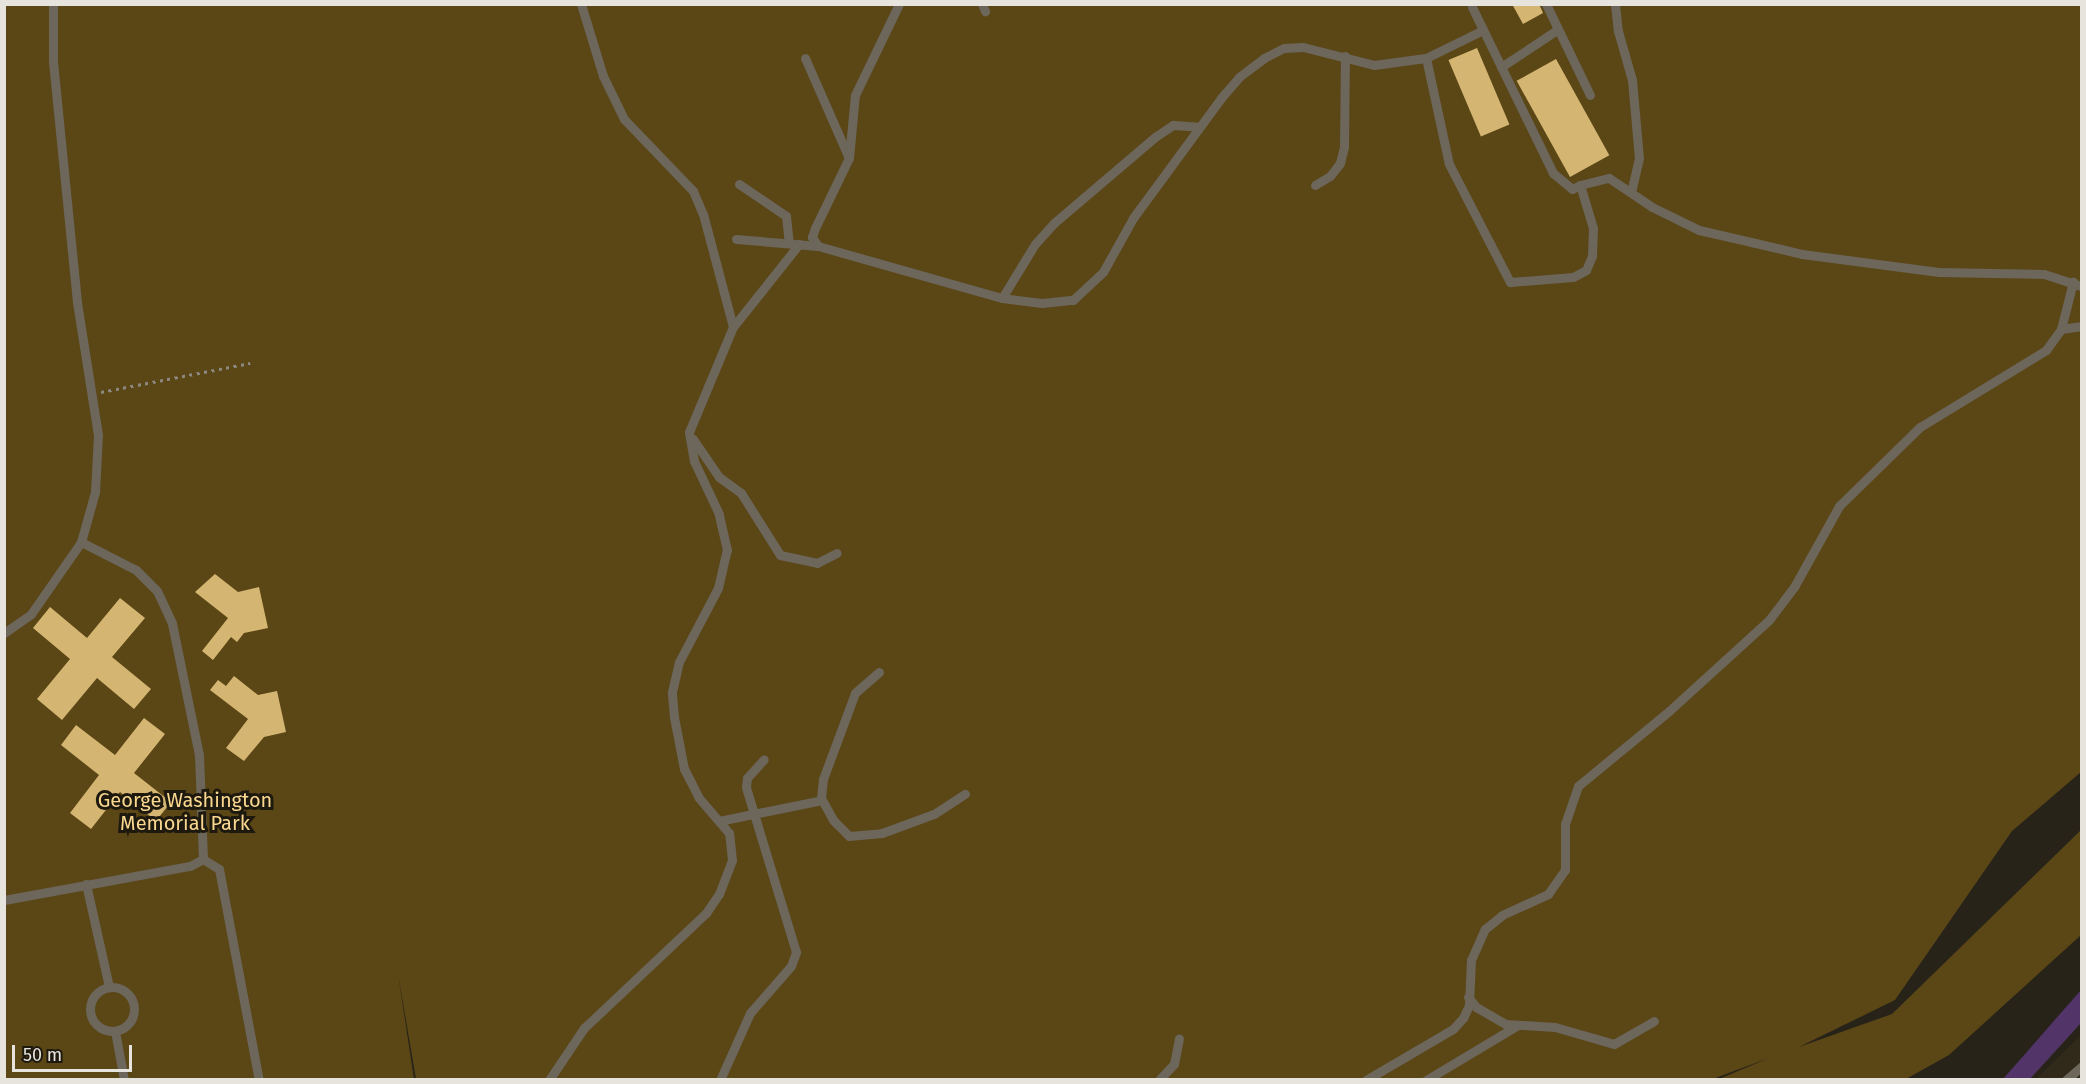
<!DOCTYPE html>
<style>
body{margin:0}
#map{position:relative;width:2086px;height:1084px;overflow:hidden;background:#272319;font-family:"Fira Sans",sans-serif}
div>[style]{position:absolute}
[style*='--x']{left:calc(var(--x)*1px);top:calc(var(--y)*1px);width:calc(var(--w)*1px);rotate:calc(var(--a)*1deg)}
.built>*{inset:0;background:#312a1a}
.green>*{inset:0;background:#5b4616}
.water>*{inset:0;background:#523469}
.building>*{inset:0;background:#d5b572;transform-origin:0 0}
.path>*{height:3px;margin-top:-1.5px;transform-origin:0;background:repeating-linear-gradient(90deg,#8c8880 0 3px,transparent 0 7.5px)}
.lane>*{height:9px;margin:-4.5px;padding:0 4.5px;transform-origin:4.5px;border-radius:4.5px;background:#6c665b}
.lane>.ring{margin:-4.5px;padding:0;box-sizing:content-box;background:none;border:9px solid #6c665b;border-radius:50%}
span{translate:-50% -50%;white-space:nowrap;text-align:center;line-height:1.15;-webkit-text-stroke:6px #1e190f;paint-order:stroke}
.park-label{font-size:20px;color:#f9d78f}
.frame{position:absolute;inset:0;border:6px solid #e7e4dd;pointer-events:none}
.scale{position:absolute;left:12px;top:1045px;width:120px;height:27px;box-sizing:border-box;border:3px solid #e7e4dd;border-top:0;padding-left:8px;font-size:18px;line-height:21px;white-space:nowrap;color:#e7e4dd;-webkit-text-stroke:4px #1e190f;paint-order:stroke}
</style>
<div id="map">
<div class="built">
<div style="clip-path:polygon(2081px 1035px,2081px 1079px,2036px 1079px)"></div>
</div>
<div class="green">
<div style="clip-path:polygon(5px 5px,2081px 5px,2081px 772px,2012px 831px,1895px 1000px,1799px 1047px,1892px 1014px,2081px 830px,2081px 935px,1949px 1055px,1906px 1079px,1719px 1079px,1769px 1058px,1710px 1080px,416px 1079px,398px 974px,414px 1079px,5px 1080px)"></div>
</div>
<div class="water">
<div style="clip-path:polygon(2081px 990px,2081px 1023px,2030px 1079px,2003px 1079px)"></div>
</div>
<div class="building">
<div style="clip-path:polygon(1512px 4px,1539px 4px,1543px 13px,1523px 24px)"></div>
<div style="left:1477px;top:48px;width:83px;height:31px;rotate:67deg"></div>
<div style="left:1556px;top:59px;width:110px;height:45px;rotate:61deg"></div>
<div style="clip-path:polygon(215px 574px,238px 592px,259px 587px,268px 628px,244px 633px,237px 642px,231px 637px,213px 660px,202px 651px,228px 618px,195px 592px)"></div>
<div style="clip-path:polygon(120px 598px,145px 618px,112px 657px,151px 689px,134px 709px,97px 678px,62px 720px,37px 699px,70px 659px,33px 628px,50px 607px,87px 638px)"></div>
<div style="clip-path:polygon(234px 676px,258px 695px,277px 691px,286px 732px,264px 737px,244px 761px,226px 748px,248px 719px,210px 690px,218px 680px,226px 686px)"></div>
<div style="clip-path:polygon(144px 718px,165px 734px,134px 773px,171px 802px,156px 821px,120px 792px,91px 829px,70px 813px,99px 775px,61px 745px,76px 725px,115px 755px)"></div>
</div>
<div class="path">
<div style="--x:101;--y:392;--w:152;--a:-11"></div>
</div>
<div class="lane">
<div style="--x:581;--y:4;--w:75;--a:73"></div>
<div style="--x:603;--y:76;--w:48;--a:64"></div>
<div style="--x:624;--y:119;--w:100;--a:46.2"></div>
<div style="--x:693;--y:191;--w:25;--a:67"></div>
<div style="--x:703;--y:214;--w:117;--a:75.1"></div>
<div style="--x:982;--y:4;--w:8;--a:67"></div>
<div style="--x:1546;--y:4;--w:101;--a:64.2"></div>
<div style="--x:1615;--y:4;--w:27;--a:84"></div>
<div style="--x:1618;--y:31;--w:51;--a:74.1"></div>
<div style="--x:1632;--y:80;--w:78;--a:84.9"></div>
<div style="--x:1639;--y:158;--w:35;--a:103"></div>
<div style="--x:1472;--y:7;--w:185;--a:64"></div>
<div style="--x:1553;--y:173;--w:25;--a:40"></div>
<div style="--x:1572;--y:189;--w:9;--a:-27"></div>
<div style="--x:1483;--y:30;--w:64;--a:153.8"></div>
<div style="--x:1426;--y:58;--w:108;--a:77.8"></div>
<div style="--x:1449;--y:164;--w:133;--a:62.7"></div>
<div style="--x:1510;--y:282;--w:63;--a:-4.5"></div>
<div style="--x:1573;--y:277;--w:15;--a:-28"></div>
<div style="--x:1586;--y:270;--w:15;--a:-67"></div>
<div style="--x:1592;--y:256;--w:28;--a:-88"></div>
<div style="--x:1593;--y:228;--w:45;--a:-106.8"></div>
<div style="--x:1580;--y:185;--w:30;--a:-14"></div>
<div style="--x:1609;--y:178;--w:52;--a:34"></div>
<div style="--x:1652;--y:207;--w:52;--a:26.1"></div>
<div style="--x:1699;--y:230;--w:53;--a:13"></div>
<div style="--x:1751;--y:242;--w:52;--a:13.2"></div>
<div style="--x:1802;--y:254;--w:138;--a:7.5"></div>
<div style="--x:1939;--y:272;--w:105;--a:1.1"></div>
<div style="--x:2044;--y:274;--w:40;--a:18"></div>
<div style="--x:805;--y:58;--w:109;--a:66.3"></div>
<div style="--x:1501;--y:67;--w:67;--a:-33.5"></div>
<div style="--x:739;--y:184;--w:57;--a:34.2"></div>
<div style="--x:786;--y:216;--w:27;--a:84"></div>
<div style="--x:1315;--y:185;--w:17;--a:-31"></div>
<div style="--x:1330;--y:176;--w:16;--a:-52"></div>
<div style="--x:1340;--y:163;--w:16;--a:-76"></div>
<div style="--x:1344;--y:147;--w:91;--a:-89.4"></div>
<div style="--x:736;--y:239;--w:82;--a:4.9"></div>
<div style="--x:818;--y:246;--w:191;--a:15.8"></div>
<div style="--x:1002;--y:298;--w:40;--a:7.1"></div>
<div style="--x:1042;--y:303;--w:31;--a:-6"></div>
<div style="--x:1073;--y:300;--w:41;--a:-43"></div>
<div style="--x:1103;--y:272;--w:62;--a:-60.9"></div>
<div style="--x:1133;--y:218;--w:149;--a:-53.7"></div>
<div style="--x:1221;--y:98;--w:28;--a:-49"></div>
<div style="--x:1239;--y:77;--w:31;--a:-37"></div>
<div style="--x:1264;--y:58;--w:22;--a:-27"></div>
<div style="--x:1284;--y:48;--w:19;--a:-3"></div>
<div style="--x:1303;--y:47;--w:73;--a:14.2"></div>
<div style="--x:1374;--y:65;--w:52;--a:-7.7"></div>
<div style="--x:818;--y:246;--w:11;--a:-124"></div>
<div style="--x:812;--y:237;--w:9;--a:-72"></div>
<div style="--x:815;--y:228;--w:78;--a:-64.1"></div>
<div style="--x:849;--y:158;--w:63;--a:-84.6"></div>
<div style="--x:855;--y:95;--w:101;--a:-64.2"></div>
<div style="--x:1002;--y:298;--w:63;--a:-58.6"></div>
<div style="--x:1035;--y:244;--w:28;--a:-48"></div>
<div style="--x:1054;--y:223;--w:133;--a:-40.4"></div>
<div style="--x:1155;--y:137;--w:22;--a:-34"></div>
<div style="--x:1173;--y:125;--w:26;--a:4"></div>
<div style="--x:2061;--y:329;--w:21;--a:-8"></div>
<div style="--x:693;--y:439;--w:46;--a:55.6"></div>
<div style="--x:719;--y:477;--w:27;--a:36"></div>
<div style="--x:741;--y:493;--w:73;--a:57.8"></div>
<div style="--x:780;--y:555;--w:38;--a:12"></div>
<div style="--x:817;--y:563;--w:22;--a:-27"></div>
<div style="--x:4;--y:633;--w:33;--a:-35"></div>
<div style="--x:31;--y:614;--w:88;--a:-55.2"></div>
<div style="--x:81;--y:542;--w:52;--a:-74.4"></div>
<div style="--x:95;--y:492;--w:57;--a:-87"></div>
<div style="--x:98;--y:435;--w:135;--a:-99"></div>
<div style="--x:77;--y:302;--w:243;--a:-95.7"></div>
<div style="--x:53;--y:60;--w:56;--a:-90"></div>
<div style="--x:879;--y:672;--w:32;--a:139"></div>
<div style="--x:855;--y:693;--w:92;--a:110.4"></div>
<div style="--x:823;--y:779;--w:19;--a:96"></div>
<div style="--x:821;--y:798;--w:26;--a:61"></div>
<div style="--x:834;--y:821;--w:21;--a:45"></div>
<div style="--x:849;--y:836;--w:33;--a:-5"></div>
<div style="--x:882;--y:833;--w:55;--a:-20.1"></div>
<div style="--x:934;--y:814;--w:37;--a:-33"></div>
<div style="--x:719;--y:821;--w:105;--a:-11.5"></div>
<div style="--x:203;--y:859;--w:19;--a:32"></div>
<div style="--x:219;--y:869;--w:215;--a:79.3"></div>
<div style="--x:86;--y:884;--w:106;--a:77.4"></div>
<div style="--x:4;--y:900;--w:189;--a:-10.4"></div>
<div style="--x:190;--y:866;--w:15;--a:-28"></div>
<div style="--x:203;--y:859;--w:104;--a:-92.2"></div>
<div style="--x:199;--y:755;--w:135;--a:-101.6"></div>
<div style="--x:172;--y:623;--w:35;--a:-115"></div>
<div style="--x:157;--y:591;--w:30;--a:-135"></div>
<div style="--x:136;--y:570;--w:62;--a:-153"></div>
<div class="ring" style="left:90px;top:987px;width:35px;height:35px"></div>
<div style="--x:1468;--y:997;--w:13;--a:51"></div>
<div style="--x:1476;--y:1007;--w:34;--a:30"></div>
<div style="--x:1506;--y:1024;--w:49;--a:3.5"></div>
<div style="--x:1555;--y:1027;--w:61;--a:16.1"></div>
<div style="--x:1614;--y:1044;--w:46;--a:-29.9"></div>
<div style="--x:115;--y:1031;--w:50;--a:79.6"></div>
<div style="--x:549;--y:1080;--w:63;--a:-56.1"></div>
<div style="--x:584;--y:1028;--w:168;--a:-43.3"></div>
<div style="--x:706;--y:913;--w:23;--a:-56"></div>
<div style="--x:719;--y:894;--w:36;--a:-69"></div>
<div style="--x:732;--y:860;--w:27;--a:-96"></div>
<div style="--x:729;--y:833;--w:46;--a:-130.6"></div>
<div style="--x:699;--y:798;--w:33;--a:-117"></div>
<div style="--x:684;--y:769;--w:53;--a:-100.9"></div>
<div style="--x:674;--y:717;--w:25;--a:-95"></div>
<div style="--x:672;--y:692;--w:31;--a:-77"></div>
<div style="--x:679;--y:662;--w:84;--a:-62.2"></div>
<div style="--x:718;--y:588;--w:39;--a:-77"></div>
<div style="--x:727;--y:550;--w:37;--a:-103"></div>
<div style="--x:719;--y:514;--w:59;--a:-115.3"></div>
<div style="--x:694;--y:461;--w:29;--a:-100"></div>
<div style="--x:689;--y:432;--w:114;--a:-67.3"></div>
<div style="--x:733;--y:327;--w:106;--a:-51.5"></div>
<div style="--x:720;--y:1080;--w:73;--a:-65.9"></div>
<div style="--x:750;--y:1013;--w:62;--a:-48.9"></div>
<div style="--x:791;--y:966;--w:15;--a:-70"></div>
<div style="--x:796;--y:952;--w:172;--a:-106.9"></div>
<div style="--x:746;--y:787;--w:9;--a:-84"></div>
<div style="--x:747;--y:778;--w:25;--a:-48"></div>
<div style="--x:1159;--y:1080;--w:22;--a:-47"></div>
<div style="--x:1174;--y:1064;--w:26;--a:-79"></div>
<div style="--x:1366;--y:1080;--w:101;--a:-30.4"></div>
<div style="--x:1453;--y:1029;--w:15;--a:-48"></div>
<div style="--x:1463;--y:1018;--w:14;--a:-65"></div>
<div style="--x:1469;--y:1005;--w:45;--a:-87.5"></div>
<div style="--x:1471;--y:960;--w:34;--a:-66"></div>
<div style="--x:1485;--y:929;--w:22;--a:-39"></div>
<div style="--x:1502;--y:915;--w:51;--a:-24.5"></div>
<div style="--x:1548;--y:894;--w:29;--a:-55"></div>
<div style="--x:1565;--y:870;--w:46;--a:-90"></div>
<div style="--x:1565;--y:824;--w:40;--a:-71.1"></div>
<div style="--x:1578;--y:786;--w:118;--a:-39.5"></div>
<div style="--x:1669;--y:711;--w:135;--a:-42.3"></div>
<div style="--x:1769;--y:620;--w:41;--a:-52.9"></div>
<div style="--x:1794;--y:587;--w:93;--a:-60.9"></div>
<div style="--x:1839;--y:506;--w:113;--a:-44.3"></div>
<div style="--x:1920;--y:427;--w:148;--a:-31.4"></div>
<div style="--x:2046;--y:350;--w:26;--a:-54"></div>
<div style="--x:2061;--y:329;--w:49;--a:-75.7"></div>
<div style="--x:1426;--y:1080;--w:107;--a:-30.9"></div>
<div style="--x:2066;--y:1080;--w:21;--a:-41"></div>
</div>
<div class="park-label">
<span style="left:185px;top:812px">George Washington<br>Memorial Park</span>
</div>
<div class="frame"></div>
<div class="scale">50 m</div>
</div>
